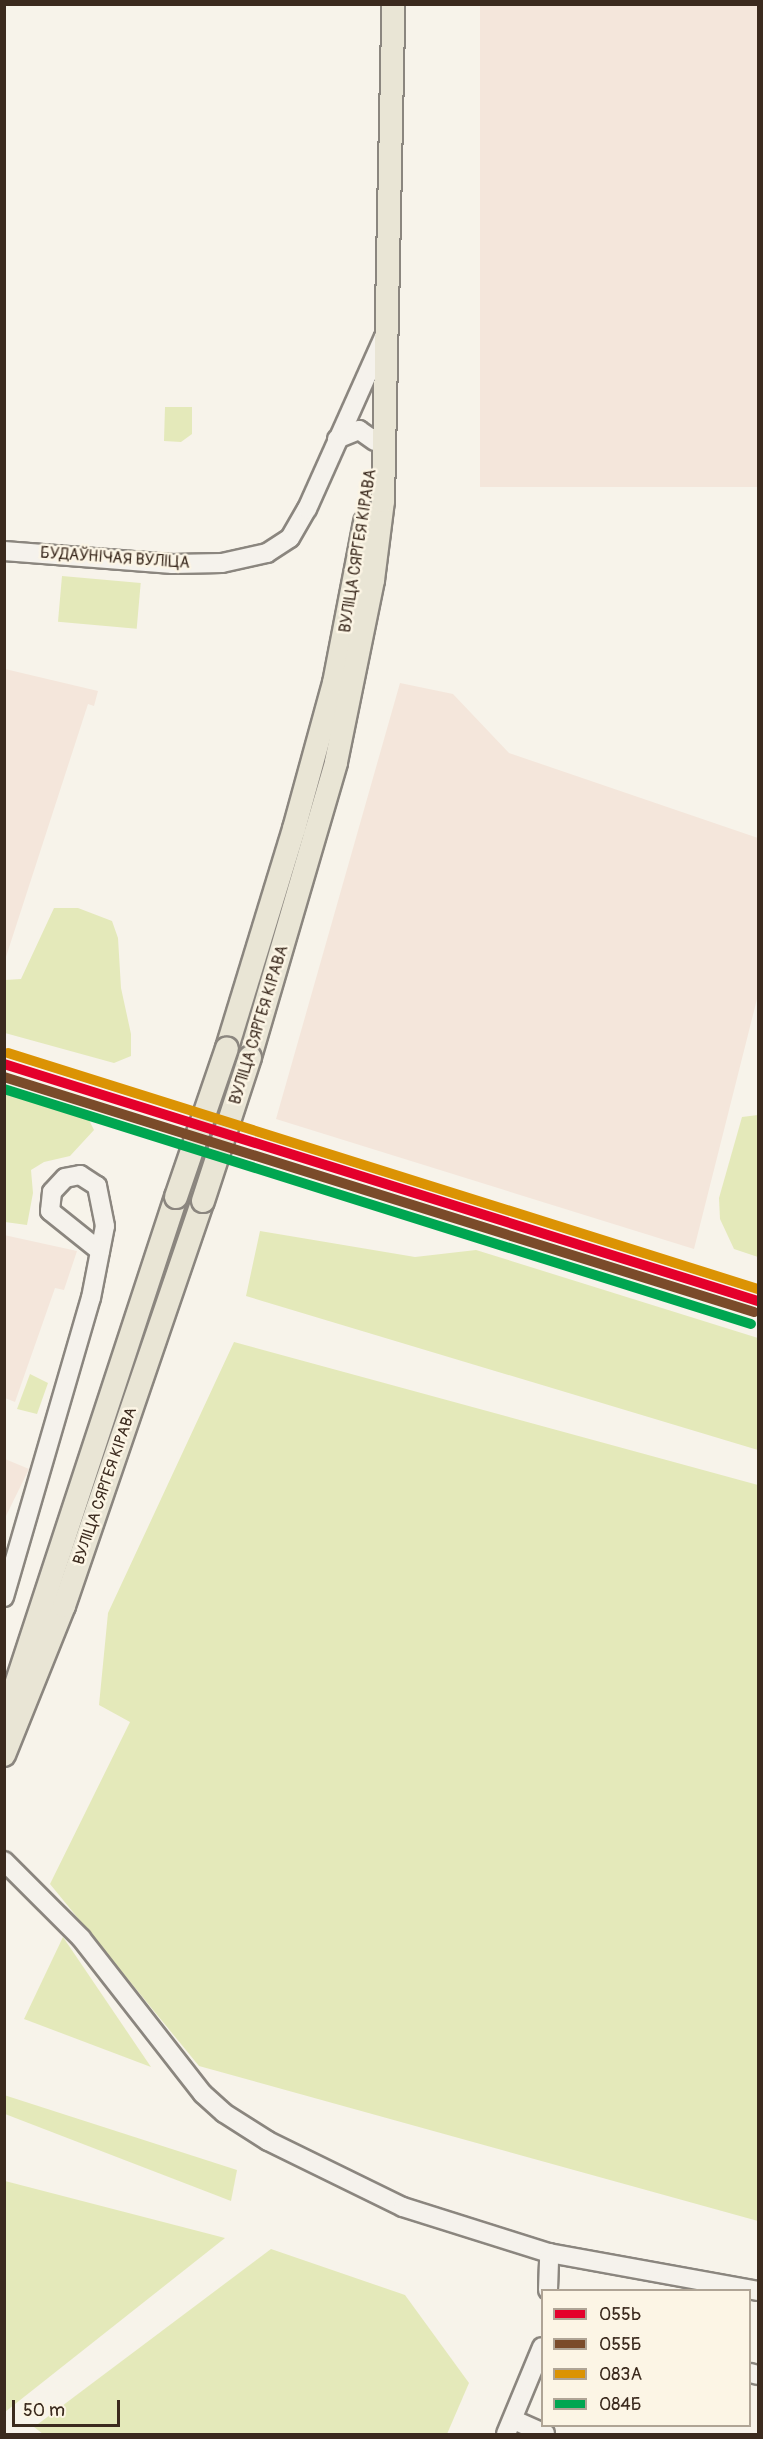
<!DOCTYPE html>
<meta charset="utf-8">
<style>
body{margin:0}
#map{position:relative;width:763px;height:2439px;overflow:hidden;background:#f7f3ea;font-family:Pangolin,sans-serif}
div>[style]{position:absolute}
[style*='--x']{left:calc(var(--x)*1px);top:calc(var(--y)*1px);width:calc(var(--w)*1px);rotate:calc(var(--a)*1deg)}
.built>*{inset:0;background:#f4e6db;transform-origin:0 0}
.green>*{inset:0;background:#e4e9ba;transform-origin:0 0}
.roads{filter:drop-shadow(2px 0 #8b867f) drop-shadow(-2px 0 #8b867f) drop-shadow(0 2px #8b867f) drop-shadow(0 -2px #8b867f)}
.minor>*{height:18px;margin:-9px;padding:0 9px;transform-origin:9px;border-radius:9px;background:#f5f2ec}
.major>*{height:22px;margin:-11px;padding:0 11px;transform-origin:11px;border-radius:11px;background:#e9e5d5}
.rail>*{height:4.5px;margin-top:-2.25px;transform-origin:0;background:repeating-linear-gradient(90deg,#b3afa9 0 9px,transparent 0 13.5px)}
.bridges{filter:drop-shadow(2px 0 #8b867f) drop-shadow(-2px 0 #8b867f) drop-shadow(0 2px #8b867f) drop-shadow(0 -2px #8b867f)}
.major-bridge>*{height:22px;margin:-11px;padding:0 11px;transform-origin:11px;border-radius:11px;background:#e9e5d5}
.rail-1>*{height:10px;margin:-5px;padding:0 5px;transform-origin:5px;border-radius:5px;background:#e4002b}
.rail-2>*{height:10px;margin:-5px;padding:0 5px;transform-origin:5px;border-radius:5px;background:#7a4b2a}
.rail-3>*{height:10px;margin:-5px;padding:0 5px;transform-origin:5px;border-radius:5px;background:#db9304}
.rail-4>*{height:10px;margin:-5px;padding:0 5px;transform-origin:5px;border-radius:5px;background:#00a651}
span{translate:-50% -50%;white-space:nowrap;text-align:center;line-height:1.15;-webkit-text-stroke:5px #fcf5e5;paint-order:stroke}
.street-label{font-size:16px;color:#3b2a1e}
.frame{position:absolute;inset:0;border:6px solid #3b2a1e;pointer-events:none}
.legend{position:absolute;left:541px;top:2289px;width:210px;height:138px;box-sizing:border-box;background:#fcf5e5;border:2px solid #afa495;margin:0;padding:8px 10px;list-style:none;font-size:18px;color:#3b2a1e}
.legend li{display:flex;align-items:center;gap:12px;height:30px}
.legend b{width:30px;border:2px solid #afa495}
.scale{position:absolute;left:12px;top:2400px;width:108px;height:27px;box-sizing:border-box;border:3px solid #3b2a1e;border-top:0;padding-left:8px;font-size:18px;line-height:21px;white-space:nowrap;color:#3b2a1e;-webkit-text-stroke:4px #fcf5e5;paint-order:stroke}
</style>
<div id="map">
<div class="built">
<div style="left:480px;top:5px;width:278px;height:482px"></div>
<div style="clip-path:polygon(5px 669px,98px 691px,94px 706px,88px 704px,5px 960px)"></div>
<div style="clip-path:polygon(400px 683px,453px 694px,509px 753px,758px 838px,758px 995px,694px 1249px,276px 1119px)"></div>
<div style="clip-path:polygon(4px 1235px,77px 1251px,64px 1290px,55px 1288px,15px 1402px,5px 1398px)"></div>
<div style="clip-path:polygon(5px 1459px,29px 1469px,5px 1518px)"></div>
</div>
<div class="green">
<div style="clip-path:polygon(165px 407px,192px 407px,192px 434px,181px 442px,164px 441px)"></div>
<div style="left:62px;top:576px;width:79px;height:46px;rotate:5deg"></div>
<div style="clip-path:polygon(54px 908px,78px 908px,112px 921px,118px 938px,121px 988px,131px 1034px,131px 1056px,114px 1063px,5px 1033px,5px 980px,21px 979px)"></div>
<div style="clip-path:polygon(5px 1094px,88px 1118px,94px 1130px,70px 1156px,44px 1162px,31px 1170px,33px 1193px,27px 1225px,5px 1222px)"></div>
<div style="clip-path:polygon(758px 1115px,758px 1257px,734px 1249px,720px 1219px,719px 1198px,742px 1117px)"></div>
<div style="clip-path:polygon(260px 1231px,415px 1257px,476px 1250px,758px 1338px,758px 1450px,246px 1296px)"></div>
<div style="clip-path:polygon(234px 1342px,758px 1485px,758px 2221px,199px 2066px,50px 1884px,130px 1722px,99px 1705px,108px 1613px)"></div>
<div style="clip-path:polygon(30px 1374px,48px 1383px,37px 1414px,17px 1409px)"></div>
<div style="clip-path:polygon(63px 1937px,151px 2067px,24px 2019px)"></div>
<div style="clip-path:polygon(4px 2095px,237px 2170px,231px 2201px,5px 2114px)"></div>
<div style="clip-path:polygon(5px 2181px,225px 2238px,5px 2412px,4px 2181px)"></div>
<div style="clip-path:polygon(271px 2249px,405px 2295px,469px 2383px,447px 2434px,43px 2434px,34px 2427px)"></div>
</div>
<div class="roads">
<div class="minor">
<div style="--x:337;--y:439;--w:24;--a:-22"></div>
<div style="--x:359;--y:430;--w:19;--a:35"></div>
<div style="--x:4;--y:551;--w:169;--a:4.4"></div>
<div style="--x:173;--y:564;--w:49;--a:-1.2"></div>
<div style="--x:222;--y:563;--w:46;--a:-12.5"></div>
<div style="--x:267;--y:553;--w:27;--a:-33"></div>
<div style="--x:290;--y:538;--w:34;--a:-60"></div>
<div style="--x:307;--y:509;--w:191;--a:-65.9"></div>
<div style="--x:4;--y:1597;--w:311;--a:-73.8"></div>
<div style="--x:91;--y:1298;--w:73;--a:-79"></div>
<div style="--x:105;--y:1226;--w:41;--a:-101.3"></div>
<div style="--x:97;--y:1186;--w:20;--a:-147"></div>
<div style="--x:80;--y:1175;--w:15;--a:169"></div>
<div style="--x:65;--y:1178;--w:19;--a:133"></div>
<div style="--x:52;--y:1192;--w:19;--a:96"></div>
<div style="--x:50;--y:1211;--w:64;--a:38.7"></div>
<div style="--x:4;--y:1861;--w:109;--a:45"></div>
<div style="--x:81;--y:1938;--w:198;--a:52"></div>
<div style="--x:203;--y:2094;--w:28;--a:42"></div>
<div style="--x:224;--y:2113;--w:52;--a:32.5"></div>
<div style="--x:268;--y:2141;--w:150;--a:26.1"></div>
<div style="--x:403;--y:2207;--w:153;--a:17.5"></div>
<div style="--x:549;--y:2253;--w:212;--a:10.3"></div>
<div style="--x:548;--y:2290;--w:37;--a:-88"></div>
<div style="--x:750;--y:2373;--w:8;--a:14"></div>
<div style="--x:514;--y:2420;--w:34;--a:24"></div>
<div style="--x:506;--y:2434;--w:94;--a:-67.5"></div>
</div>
<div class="major">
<div style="--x:227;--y:1048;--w:229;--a:-73"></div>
<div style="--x:294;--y:829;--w:151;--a:-74.7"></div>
<div style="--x:334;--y:683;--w:164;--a:-79.1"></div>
<div style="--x:250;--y:1057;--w:307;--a:-73.7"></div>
<div style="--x:336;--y:762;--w:186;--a:-78.5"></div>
<div style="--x:373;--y:580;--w:80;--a:-82.8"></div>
<div style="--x:383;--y:501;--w:497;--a:-88.8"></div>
<div style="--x:4;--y:1721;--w:552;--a:-71.83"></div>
<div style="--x:4;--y:1755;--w:161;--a:-68.1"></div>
<div style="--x:64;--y:1606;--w:428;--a:-71.1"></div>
</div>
</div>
<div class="rail">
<div style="--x:4;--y:1051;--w:790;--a:17.38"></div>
</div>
<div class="bridges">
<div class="major-bridge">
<div style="--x:176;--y:1197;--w:157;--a:-71.1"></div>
<div style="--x:203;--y:1201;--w:151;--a:-71.9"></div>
</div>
</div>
<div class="rail-1">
<div style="--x:4;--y:1064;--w:790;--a:17.45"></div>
</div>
<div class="rail-2">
<div style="--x:4;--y:1077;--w:786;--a:17.4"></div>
</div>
<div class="rail-3">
<div style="--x:8;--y:1053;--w:786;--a:17.47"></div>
</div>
<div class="rail-4">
<div style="--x:4;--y:1089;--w:783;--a:17.46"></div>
</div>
<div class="street-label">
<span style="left:358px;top:551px;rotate:-81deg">ВУЛІЦА СЯРГЕЯ КІРАВА</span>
<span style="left:115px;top:558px;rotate:4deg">БУДАЎНІЧАЯ ВУЛІЦА</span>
<span style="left:259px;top:1025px;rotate:-73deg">ВУЛІЦА СЯРГЕЯ КІРАВА</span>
<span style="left:105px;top:1486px;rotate:-71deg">ВУЛІЦА СЯРГЕЯ КІРАВА</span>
</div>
<div class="frame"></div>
<ul class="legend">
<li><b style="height:8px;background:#e4002b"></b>055Ь</li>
<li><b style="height:8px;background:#7a4b2a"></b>055Б</li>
<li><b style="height:8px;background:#db9304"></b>083А</li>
<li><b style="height:8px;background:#00a651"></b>084Б</li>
</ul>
<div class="scale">50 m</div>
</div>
